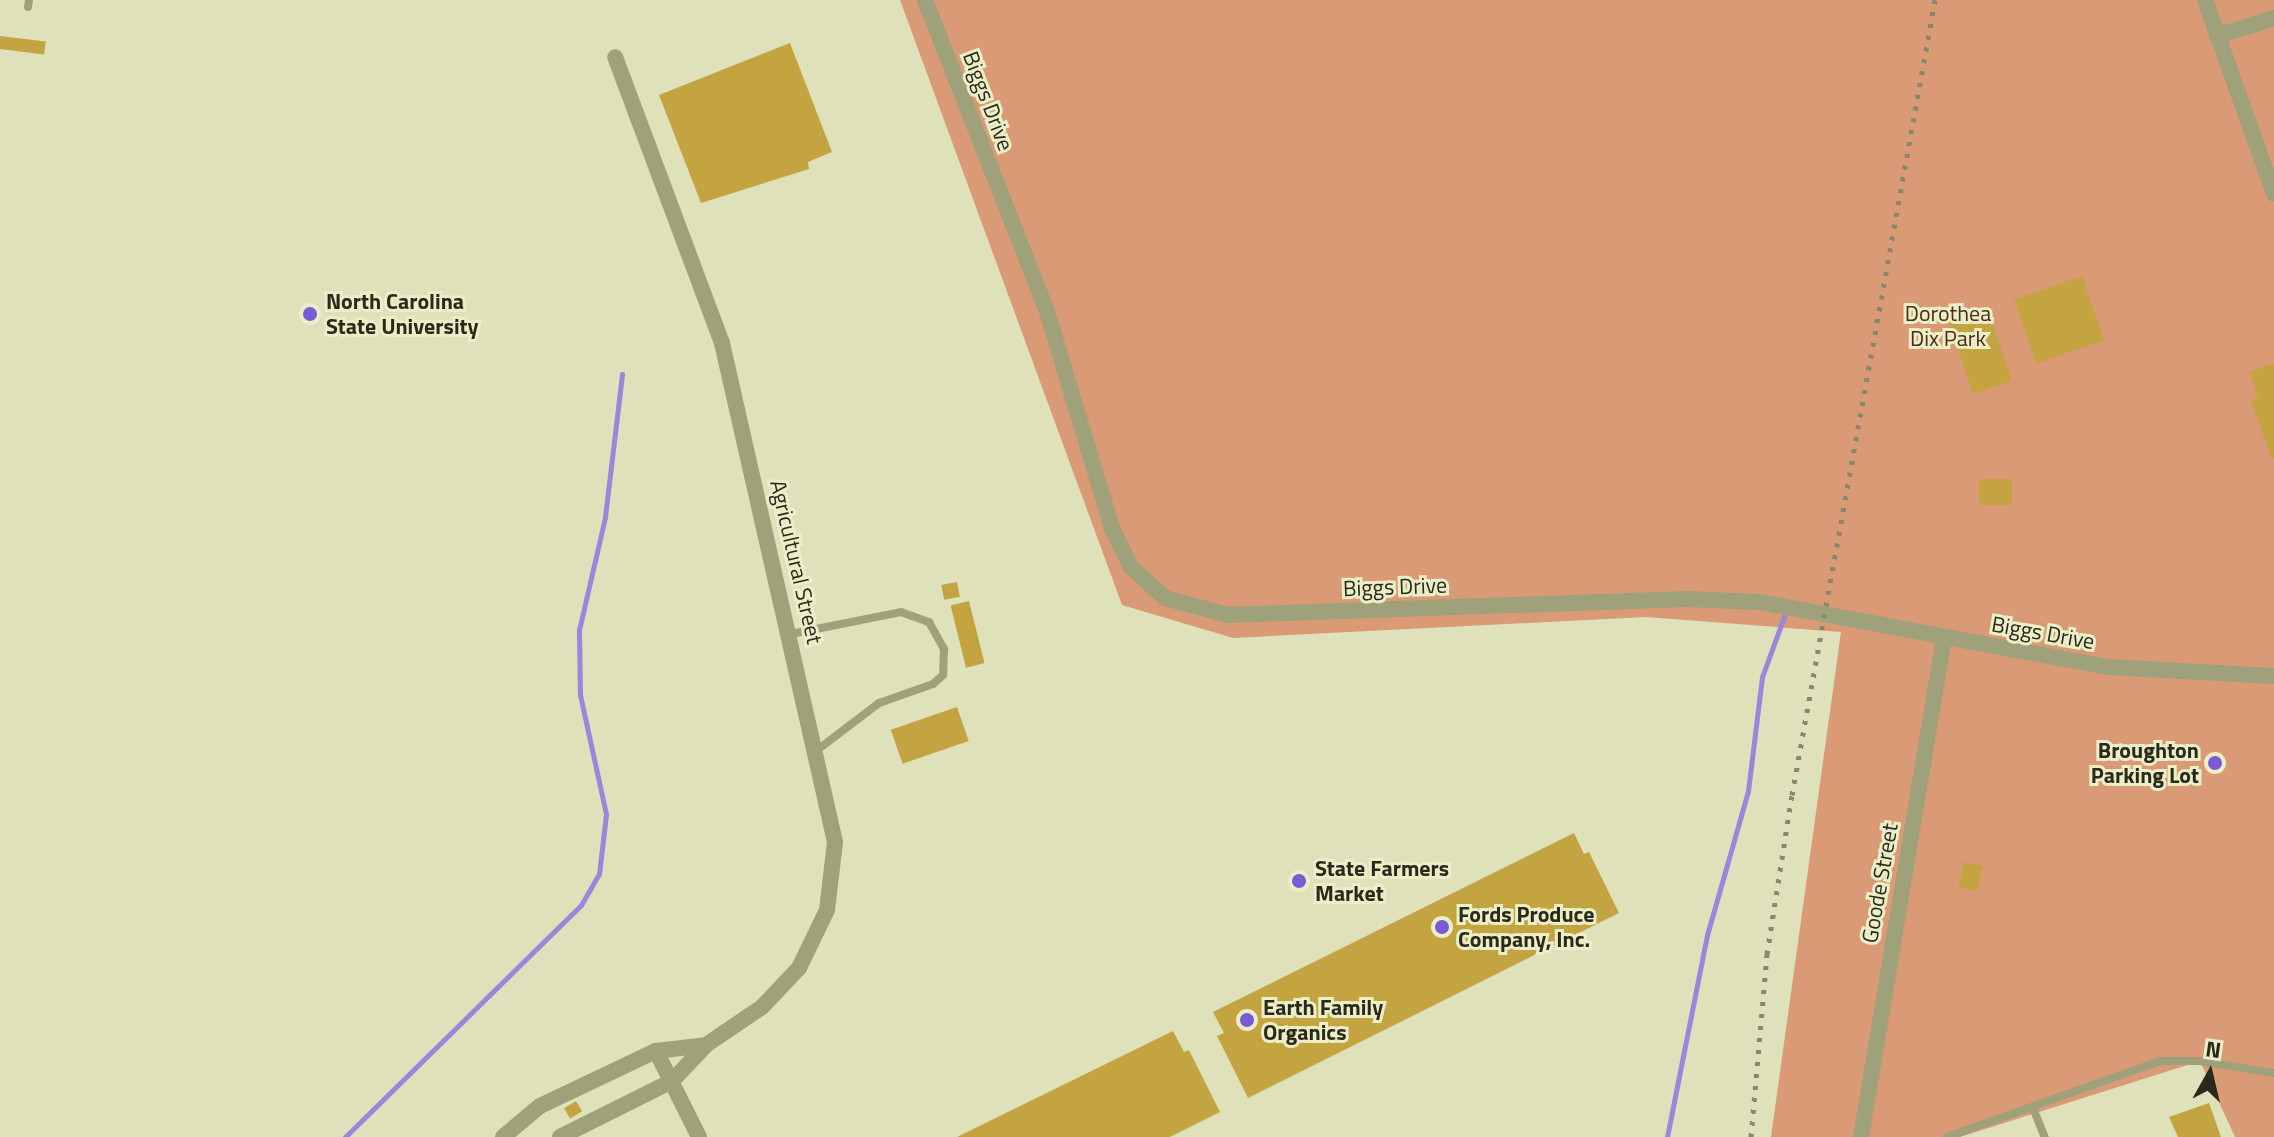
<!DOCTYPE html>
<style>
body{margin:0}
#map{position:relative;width:2274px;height:1137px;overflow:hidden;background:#dee1ba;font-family:"Titillium Web",sans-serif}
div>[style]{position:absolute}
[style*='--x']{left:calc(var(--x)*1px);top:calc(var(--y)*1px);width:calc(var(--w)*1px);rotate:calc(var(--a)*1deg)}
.green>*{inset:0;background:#da9a75}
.stream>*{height:5px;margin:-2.5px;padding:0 2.5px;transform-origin:2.5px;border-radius:2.5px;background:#9788dc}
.building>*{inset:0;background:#c4a440;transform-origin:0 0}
.lane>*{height:8px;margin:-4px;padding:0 4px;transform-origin:4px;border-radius:4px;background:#9ea179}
.street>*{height:16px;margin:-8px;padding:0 8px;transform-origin:8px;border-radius:8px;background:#9ea179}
.rail>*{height:5px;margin-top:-2.5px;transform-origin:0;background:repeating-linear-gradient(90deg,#86886e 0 4px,transparent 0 12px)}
.dots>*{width:22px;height:22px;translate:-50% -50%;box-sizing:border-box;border:4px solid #ebeec7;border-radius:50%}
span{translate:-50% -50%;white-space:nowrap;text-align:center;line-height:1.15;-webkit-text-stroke:6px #ebeec7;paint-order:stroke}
.street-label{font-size:22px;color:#292a1c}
.poi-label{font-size:22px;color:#292a1c;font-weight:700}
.left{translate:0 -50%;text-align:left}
.right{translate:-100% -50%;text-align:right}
.park-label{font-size:22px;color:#4e2b16}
.north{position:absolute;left:2170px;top:1033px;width:80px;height:80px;-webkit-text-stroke:6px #ebeec7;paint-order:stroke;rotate:8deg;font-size:22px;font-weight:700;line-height:32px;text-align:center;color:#292a1c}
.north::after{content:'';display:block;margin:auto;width:28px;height:36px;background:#292a1c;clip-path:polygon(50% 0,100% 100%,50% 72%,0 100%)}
</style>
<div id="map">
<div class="green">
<div style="clip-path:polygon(900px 0,2274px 0,2274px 1137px,2235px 1137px,2200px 1061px,1960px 1137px,1771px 1137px,1841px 632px,1645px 617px,1233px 638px,1122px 605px)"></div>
</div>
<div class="stream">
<div style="--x:345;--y:1137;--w:331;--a:-44.5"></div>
<div style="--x:581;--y:905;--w:36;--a:-60"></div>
<div style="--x:599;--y:874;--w:60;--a:-83.3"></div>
<div style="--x:606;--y:814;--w:122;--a:-102.3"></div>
<div style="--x:580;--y:695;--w:65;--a:-90.9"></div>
<div style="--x:579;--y:630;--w:116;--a:-77"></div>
<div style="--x:605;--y:517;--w:144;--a:-83.2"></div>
<div style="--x:1667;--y:1137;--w:206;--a:-78.8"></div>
<div style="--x:1707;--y:935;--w:150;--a:-74.1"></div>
<div style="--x:1748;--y:791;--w:115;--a:-83"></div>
<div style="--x:1762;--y:677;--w:70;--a:-70"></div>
</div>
<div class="building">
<div style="left:0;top:36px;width:46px;height:13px;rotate:7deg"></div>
<div style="clip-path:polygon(790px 43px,832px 152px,808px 162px,809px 169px,701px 203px,659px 95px)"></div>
<div style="left:2082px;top:276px;width:68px;height:72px;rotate:71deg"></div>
<div style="left:1986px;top:305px;width:80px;height:41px;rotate:71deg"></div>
<div style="clip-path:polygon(2274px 363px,2274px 459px,2272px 459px,2251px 401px,2258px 398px,2249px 372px)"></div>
<div style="left:1979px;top:479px;width:33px;height:26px"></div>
<div style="left:957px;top:582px;width:15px;height:16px;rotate:79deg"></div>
<div style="left:969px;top:601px;width:64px;height:19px;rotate:76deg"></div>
<div style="left:957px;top:707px;width:36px;height:70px;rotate:71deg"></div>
<div style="clip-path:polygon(1574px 833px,1584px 854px,1589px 852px,1619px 913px,1248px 1098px,1217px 1036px,1224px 1033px,1213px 1012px)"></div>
<div style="left:1964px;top:862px;width:19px;height:26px;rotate:12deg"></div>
<div style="clip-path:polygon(1173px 1031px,1184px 1052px,1189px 1050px,1220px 1112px,1170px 1137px,957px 1137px)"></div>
<div style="left:576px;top:1101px;width:12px;height:14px;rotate:59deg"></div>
<div style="clip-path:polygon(2209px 1103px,2221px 1137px,2178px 1137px,2169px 1117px)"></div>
</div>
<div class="lane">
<div style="--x:28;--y:7;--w:7;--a:-82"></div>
<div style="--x:791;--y:634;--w:112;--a:-11.3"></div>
<div style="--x:901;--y:612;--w:30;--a:20"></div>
<div style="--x:929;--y:622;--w:31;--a:61"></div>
<div style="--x:944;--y:649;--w:26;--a:92"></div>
<div style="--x:943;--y:675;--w:13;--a:138"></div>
<div style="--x:933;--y:684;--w:57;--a:160.6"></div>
<div style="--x:879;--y:703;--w:79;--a:142.7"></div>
<div style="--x:2033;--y:1108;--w:31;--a:68"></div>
<div style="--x:1947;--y:1137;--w:227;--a:-19.6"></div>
<div style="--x:2161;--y:1061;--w:38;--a:0"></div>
<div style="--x:2199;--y:1061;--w:76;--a:9.1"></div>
</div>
<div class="street">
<div style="--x:925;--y:0;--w:331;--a:68.6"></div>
<div style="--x:1046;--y:308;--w:230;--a:73.3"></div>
<div style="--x:1112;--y:528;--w:43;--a:64"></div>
<div style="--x:1131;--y:567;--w:46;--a:42.4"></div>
<div style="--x:1165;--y:598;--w:65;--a:15.1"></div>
<div style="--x:1228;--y:615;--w:459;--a:-2"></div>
<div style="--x:1687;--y:599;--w:73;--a:2.4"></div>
<div style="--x:1760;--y:602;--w:353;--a:10.6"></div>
<div style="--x:2107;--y:667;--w:167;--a:3.1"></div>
<div style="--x:2205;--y:0;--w:206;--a:70.4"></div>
<div style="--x:2217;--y:36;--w:60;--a:-17.5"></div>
<div style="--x:656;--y:1051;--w:96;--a:63.4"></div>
<div style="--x:503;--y:1137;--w:48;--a:-40"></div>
<div style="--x:540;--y:1106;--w:128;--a:-25.4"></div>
<div style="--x:656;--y:1051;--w:50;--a:-6.8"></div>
<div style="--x:560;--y:1137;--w:125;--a:-26.6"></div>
<div style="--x:672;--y:1081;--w:50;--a:-46.6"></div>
<div style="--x:706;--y:1045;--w:68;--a:-34.2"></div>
<div style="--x:762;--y:1007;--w:54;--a:-46.5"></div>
<div style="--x:799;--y:968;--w:64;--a:-64.2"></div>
<div style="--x:827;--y:910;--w:68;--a:-83.3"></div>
<div style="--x:835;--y:842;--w:512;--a:-102.76"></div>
<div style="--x:722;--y:343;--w:305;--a:-110.5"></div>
<div style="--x:1861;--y:1137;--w:506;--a:-80.56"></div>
</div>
<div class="rail">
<div style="--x:1751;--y:1137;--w:184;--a:-85"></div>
<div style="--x:1767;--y:954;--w:161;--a:-81.1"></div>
<div style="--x:1792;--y:795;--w:808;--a:-79.8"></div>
</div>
<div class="dots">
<div style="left:310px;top:314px;background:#7a5bd6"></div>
<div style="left:2215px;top:763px;background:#7a5bd6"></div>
<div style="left:1299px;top:881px;background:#7a5bd6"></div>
<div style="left:1442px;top:927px;background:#7a5bd6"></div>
<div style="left:1247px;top:1020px;background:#7a5bd6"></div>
</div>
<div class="street-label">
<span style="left:988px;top:101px;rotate:69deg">Biggs Drive</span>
<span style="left:796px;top:562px;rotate:77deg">Agricultural Street</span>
<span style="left:1395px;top:587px;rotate:-2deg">Biggs Drive</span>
<span style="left:2043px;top:633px;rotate:10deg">Biggs Drive</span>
<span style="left:1880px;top:883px;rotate:-80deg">Goode Street</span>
</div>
<div class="poi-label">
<span class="left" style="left:326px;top:314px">North Carolina<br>State University</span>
<span class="right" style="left:2199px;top:763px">Broughton<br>Parking Lot</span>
<span class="left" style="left:1315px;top:881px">State Farmers<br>Market</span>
<span class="left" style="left:1458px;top:927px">Fords Produce<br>Company, Inc.</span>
<span class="left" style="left:1263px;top:1020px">Earth Family<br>Organics</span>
</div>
<div class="park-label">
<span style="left:1948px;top:326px">Dorothea<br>Dix Park</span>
</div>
<div class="north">N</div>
</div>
